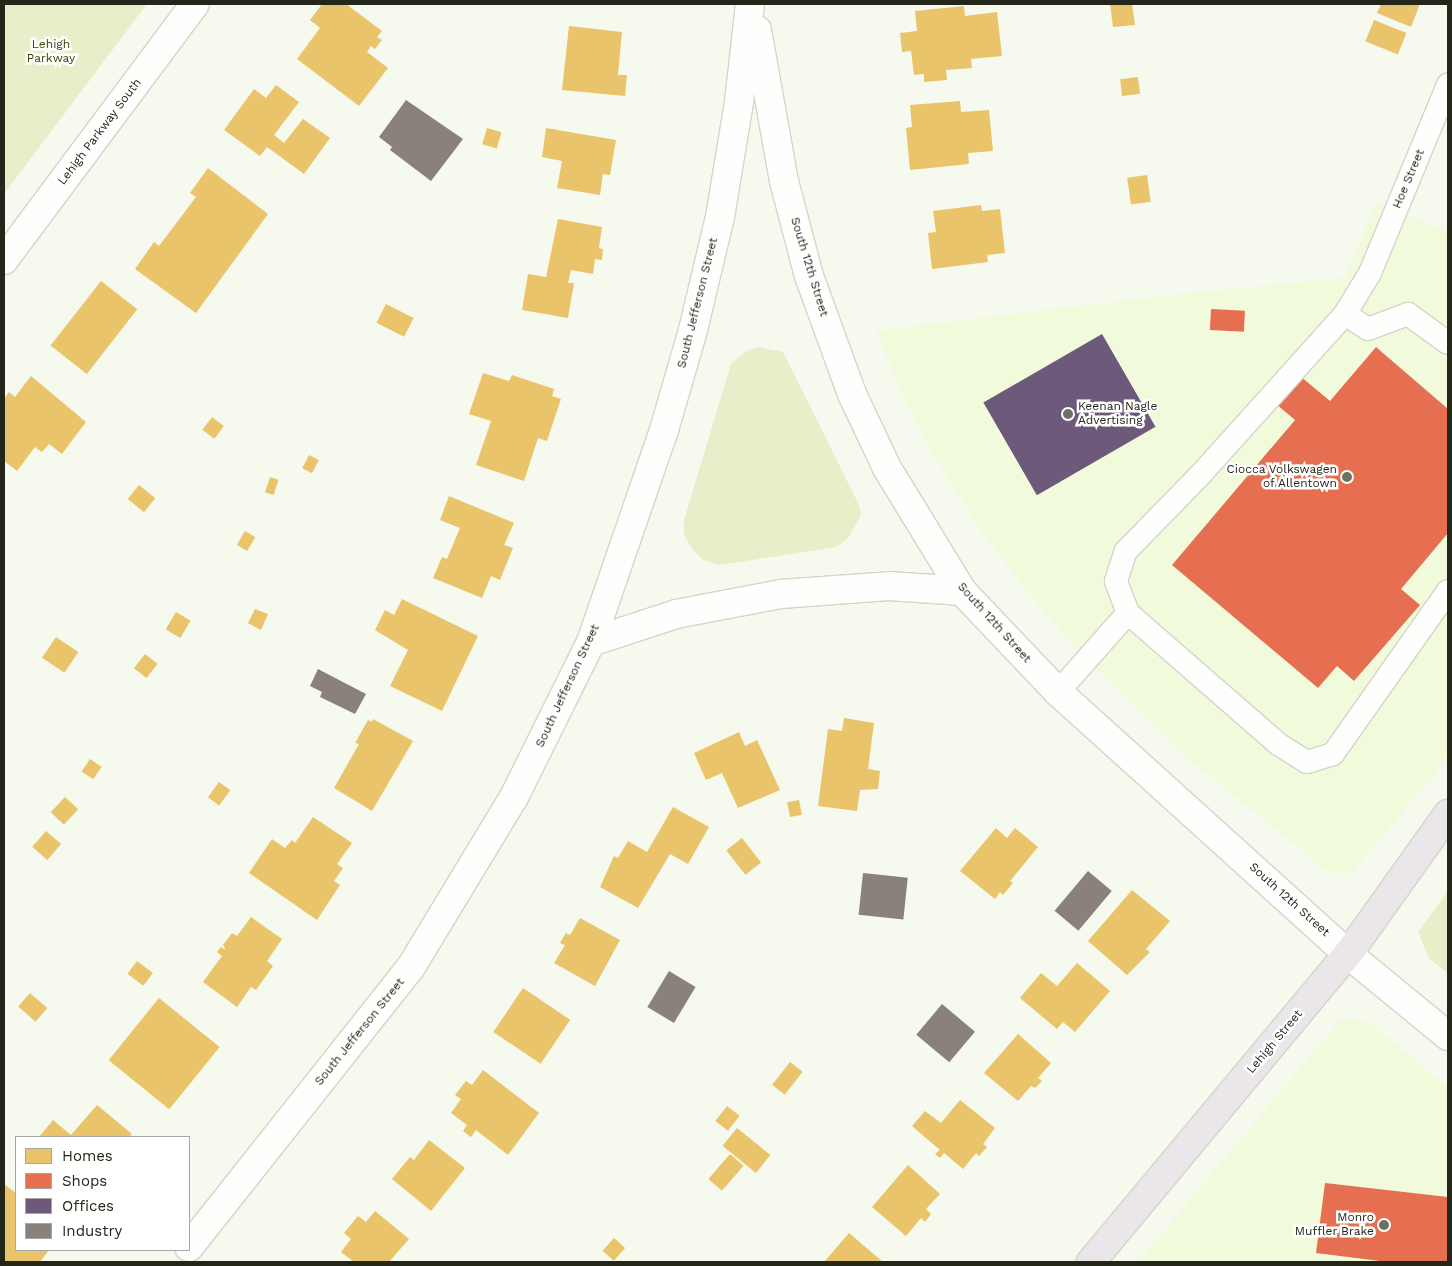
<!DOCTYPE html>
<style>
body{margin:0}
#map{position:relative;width:1452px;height:1266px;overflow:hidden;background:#f6f9ee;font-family:"Work Sans",sans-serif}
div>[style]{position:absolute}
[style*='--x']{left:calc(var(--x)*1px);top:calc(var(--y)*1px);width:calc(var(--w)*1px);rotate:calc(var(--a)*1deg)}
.built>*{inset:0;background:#f2fadc}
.green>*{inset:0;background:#e6efc9}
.homes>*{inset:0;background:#e9c46a;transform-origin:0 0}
.shops>*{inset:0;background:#e76f51;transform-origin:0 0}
.offices>*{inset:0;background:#6d597a;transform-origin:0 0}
.industry>*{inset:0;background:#8a817c;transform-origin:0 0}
.roads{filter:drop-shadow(1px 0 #d2d6ca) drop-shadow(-1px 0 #d2d6ca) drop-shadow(0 1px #d2d6ca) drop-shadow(0 -1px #d2d6ca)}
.lane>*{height:22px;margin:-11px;padding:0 11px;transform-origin:11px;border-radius:11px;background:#fefefc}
.street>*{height:28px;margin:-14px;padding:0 14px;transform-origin:14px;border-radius:14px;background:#fefefc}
.secondary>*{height:28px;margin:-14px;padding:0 14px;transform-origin:14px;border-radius:14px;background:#fefefc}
.primary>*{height:28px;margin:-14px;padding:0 14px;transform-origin:14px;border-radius:14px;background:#eae6e9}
.dots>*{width:14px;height:14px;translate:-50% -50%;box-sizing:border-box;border:2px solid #fff;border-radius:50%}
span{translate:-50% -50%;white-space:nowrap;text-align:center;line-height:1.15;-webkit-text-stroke:5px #fff;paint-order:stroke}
.park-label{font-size:12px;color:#3a4500}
.street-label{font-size:12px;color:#232618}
.poi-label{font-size:12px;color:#232618}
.left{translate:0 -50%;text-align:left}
.right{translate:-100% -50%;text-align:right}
.frame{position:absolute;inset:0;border:5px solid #232618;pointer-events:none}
.legend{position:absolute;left:15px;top:1136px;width:175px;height:115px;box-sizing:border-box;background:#fff;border:1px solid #a7a8a3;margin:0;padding:6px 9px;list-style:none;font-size:15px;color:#232618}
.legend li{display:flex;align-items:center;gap:10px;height:25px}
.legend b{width:25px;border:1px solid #a7a8a3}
</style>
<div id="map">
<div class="built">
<div style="clip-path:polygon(1376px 203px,1448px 232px,1448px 753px,1432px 778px,1353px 871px,1340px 874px,1327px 871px,1190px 760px,1099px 673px,1038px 605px,983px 534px,932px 452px,903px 396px,876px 331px,1170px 295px,1344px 278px)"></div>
<div style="clip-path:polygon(1357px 1019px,1370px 1023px,1448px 1087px,1448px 1262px,1138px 1262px,1340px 1020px)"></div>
</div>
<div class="green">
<div style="clip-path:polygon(4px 4px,147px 4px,4px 194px)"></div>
<div style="clip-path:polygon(757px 347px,783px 352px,859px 505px,861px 515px,848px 538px,837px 547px,719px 565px,703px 560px,692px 549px,684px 535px,684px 520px,731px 364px,746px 351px)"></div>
<div style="clip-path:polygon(1448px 891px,1448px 974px,1429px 958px,1418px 932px)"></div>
</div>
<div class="homes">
<div style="clip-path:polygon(322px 4px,346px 4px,382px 31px,377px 37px,382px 40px,375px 49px,371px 46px,367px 52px,388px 68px,359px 106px,297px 59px,320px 28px,310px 20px)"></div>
<div style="clip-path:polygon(1110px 4px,1132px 4px,1135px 25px,1113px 27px)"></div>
<div style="clip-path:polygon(1381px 4px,1420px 4px,1411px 27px,1377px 13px)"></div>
<div style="clip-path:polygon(964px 6px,965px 16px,997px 12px,1002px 56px,971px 59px,972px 68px,946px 70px,947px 80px,924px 82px,924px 74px,914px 75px,911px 51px,902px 52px,900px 33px,917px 31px,915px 11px)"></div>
<div style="left:1374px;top:20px;width:35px;height:23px;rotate:22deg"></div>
<div style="clip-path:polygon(569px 26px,622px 32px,618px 75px,627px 75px,625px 96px,562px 90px)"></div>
<div style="left:1138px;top:77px;width:17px;height:18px;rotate:83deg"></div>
<div style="clip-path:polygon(276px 85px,299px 102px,274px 135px,284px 143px,303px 119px,330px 138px,304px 174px,267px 147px,260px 156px,224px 130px,254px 89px,266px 98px)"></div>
<div style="clip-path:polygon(960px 101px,961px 112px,989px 110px,993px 151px,968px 153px,969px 164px,910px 170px,906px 128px,912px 127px,910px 105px)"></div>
<div style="left:487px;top:128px;width:15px;height:17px;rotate:16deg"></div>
<div style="clip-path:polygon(546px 128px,616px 140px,610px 175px,603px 174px,600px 195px,557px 188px,562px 161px,542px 157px)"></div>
<div style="clip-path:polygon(208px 168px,268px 214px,196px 313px,135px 269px,154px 242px,159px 246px,196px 197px,190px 193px)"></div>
<div style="left:1147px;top:175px;width:27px;height:20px;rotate:82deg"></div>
<div style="clip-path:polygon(981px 205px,982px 211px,1000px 209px,1005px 253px,987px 255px,988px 262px,932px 269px,928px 233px,936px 232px,933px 211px)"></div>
<div style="clip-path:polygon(558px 219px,602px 227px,599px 248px,603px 249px,602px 260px,595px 259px,593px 274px,571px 270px,568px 283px,574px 283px,568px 318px,522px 310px,528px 274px,546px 277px)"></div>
<div style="left:101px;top:281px;width:46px;height:82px;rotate:38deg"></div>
<div style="left:386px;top:304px;width:31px;height:21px;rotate:27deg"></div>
<div style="clip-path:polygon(483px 373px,509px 381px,512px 375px,554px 389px,552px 396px,561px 399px,547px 441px,538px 438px,524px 481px,476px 465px,491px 421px,469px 414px)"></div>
<div style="clip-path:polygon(31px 376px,86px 422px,62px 454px,49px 444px,42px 452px,35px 447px,17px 471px,4px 461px,4px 399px,9px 392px,15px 397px)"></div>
<div style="left:212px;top:417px;width:15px;height:16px;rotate:37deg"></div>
<div style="left:309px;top:455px;width:11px;height:15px;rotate:27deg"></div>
<div style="left:270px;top:477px;width:9px;height:16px;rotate:18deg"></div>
<div style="left:139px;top:485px;width:21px;height:18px;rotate:39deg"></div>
<div style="clip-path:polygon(449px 496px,514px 523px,504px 545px,513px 548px,500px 580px,491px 576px,482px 598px,433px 578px,442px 557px,447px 559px,460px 528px,440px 520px)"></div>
<div style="left:245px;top:531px;width:12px;height:16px;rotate:31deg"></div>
<div style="clip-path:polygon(402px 599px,478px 636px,442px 711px,390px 686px,408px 650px,375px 630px,385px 610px,394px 615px)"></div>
<div style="clip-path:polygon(255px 609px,268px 614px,261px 630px,248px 623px)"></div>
<div style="left:176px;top:612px;width:17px;height:20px;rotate:31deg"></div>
<div style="left:56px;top:637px;width:27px;height:25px;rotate:34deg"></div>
<div style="left:145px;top:654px;width:16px;height:18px;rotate:38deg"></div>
<div style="clip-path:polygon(844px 718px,874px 723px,868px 769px,880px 771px,878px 789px,860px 790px,857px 811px,818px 806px,828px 729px,842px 731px)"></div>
<div style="clip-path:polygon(373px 719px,413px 741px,372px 811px,334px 788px,359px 744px,355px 743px,368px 720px,372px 722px)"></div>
<div style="clip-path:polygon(739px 732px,745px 746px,757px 740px,780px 790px,738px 808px,722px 773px,706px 780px,694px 753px)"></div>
<div style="left:90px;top:759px;width:14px;height:15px;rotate:34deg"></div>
<div style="left:219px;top:782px;width:14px;height:19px;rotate:36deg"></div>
<div style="left:65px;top:797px;width:18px;height:21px;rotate:43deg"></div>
<div style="left:799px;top:800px;width:15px;height:12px;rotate:79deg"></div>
<div style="clip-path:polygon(673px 807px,709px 827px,688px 864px,670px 854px,638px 908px,600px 887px,614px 856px,618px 858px,628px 841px,647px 852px)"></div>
<div style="clip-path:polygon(313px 817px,352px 843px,337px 864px,343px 868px,334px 881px,340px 885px,317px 920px,249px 873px,272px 839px,285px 848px,292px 840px,295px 843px)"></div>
<div style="clip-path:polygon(996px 828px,1007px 838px,1015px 828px,1038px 847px,1010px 881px,1013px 883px,1003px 895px,1000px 892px,995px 899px,960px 871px)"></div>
<div style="left:46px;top:831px;width:20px;height:21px;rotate:41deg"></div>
<div style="left:742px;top:838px;width:31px;height:20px;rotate:52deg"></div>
<div style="clip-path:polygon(1132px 890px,1170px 921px,1146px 949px,1150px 952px,1127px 975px,1088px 941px)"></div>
<div style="clip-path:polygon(251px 917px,282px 939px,267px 961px,273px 966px,256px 990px,251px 987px,237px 1007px,203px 982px,222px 956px,217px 952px,221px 947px,226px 950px,223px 945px,232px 933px,237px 936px)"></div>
<div style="clip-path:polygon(580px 918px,620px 940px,595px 986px,554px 963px,565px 945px,560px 943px,566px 933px,570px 935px)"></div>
<div style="left:137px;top:961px;width:20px;height:16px;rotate:37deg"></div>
<div style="clip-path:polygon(1077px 963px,1110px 991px,1075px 1032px,1063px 1022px,1057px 1029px,1020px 998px,1041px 973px,1057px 986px)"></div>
<div style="left:523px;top:988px;width:57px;height:53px;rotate:34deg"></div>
<div style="left:30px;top:993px;width:23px;height:18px;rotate:41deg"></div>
<div style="left:159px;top:998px;width:78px;height:80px;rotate:39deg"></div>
<div style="clip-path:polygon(1018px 1034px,1051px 1063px,1038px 1078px,1042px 1081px,1035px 1088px,1031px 1086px,1018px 1101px,984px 1073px)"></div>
<div style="left:790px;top:1062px;width:16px;height:29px;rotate:38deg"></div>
<div style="clip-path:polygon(483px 1070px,539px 1113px,508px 1155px,476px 1130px,471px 1137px,463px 1131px,467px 1125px,451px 1113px,461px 1099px,455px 1095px,466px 1081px,472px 1085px)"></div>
<div style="clip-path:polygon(960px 1100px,995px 1128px,983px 1144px,987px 1147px,979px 1156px,976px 1153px,963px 1169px,944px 1153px,940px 1158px,935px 1154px,940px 1150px,912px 1126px,925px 1111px,941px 1123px)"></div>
<div style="clip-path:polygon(97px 1105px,132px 1134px,129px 1137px,39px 1137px,53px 1120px,71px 1135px)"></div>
<div style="left:727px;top:1106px;width:16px;height:19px;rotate:38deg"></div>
<div style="left:737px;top:1128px;width:43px;height:23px;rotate:39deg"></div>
<div style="clip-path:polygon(429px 1140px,465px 1168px,431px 1211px,392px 1179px,410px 1157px,414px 1160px)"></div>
<div style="left:730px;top:1154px;width:18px;height:33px;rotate:41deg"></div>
<div style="clip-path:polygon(908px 1165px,940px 1194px,926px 1209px,931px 1214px,925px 1222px,921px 1218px,906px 1236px,872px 1207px)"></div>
<div style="clip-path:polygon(5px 1185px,16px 1193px,16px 1250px,49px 1250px,40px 1262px,4px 1262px)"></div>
<div style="clip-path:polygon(375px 1211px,409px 1239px,389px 1262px,354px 1262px,341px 1252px,351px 1239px,344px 1233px,358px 1216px,366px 1222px)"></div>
<div style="clip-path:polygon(849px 1233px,883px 1262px,824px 1262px)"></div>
<div style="left:614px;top:1238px;width:15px;height:17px;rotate:42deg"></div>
</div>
<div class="shops">
<div style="left:1211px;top:309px;width:34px;height:21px;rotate:3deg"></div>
<div style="clip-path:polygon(1376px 347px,1448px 409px,1448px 533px,1401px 589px,1420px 605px,1354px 681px,1337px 666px,1318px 688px,1172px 565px,1295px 420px,1276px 404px,1300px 376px,1330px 401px)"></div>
<div style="clip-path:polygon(1325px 1183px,1448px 1197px,1448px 1262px,1388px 1262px,1316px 1253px)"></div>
</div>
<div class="offices">
<div style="left:1102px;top:334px;width:107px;height:137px;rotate:60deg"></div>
</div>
<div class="industry">
<div style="clip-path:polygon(406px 100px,463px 139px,431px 181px,390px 150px,392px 147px,379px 137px)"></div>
<div style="clip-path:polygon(318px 669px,366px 694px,355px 714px,320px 697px,322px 692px,310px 686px)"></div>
<div style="left:1088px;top:871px;width:31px;height:52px;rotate:40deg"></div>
<div style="left:863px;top:873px;width:45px;height:42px;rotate:6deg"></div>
<div style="left:669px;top:971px;width:31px;height:42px;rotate:31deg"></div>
<div style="left:942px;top:1004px;width:43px;height:40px;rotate:40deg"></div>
</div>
<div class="roads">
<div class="lane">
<div style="--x:1345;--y:314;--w:27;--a:33"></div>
<div style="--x:1368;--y:329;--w:43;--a:-20.6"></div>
<div style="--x:1408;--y:314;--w:49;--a:35.9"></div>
<div style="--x:1128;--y:613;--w:199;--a:41.1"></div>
<div style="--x:1278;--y:744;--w:34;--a:32"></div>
<div style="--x:1307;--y:762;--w:27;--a:-17"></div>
<div style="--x:1333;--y:754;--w:199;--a:-54.8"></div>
<div style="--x:1058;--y:692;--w:106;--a:-48.5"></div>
<div style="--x:1128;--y:613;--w:34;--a:-111"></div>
<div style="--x:1116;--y:581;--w:32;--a:-72"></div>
<div style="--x:1126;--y:551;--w:109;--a:-45.7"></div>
<div style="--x:1202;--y:473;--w:214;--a:-48"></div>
<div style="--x:1345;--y:314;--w:48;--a:-58.6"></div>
<div style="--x:1370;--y:273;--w:204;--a:-67.5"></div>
</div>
<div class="street">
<div style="--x:4;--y:260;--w:319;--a:-53.3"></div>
</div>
<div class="secondary">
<div style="--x:757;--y:30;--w:153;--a:79.9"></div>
<div style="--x:784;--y:181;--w:98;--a:75.3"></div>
<div style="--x:809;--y:276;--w:126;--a:70"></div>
<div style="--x:852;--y:394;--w:82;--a:64.7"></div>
<div style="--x:887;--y:468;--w:144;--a:58.6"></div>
<div style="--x:962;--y:591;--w:139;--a:46.5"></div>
<div style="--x:1058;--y:692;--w:391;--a:42.1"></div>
<div style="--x:1348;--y:954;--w:129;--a:39.4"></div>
<div style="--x:591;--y:642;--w:89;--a:-18.2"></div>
<div style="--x:676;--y:614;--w:107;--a:-10.8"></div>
<div style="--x:781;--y:594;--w:108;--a:-4.2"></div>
<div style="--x:889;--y:586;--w:73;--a:3.9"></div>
<div style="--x:189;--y:1247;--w:357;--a:-51.6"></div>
<div style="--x:411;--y:967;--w:199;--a:-58.8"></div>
<div style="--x:514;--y:797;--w:173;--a:-63.6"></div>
<div style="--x:591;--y:642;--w:224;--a:-71"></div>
<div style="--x:664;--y:430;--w:104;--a:-73.8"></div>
<div style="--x:693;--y:330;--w:116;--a:-76.6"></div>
<div style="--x:720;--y:217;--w:117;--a:-80.6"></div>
<div style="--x:739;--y:102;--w:99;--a:-83.6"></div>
</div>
<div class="primary">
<div style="--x:1091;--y:1262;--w:401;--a:-50.2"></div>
<div style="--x:1348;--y:954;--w:172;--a:-54.5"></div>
</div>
</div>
<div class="dots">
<div style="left:1068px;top:414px;background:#6d7063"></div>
<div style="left:1347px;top:477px;background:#6d7063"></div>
<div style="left:1384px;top:1225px;background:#6d7063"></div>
</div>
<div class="park-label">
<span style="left:51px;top:52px">Lehigh<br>Parkway</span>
</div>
<div class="street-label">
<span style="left:100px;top:132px;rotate:-53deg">Lehigh Parkway South</span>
<span style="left:1409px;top:179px;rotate:-67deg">Hoe Street</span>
<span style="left:809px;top:267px;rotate:73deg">South 12th Street</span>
<span style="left:698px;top:303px;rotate:-76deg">South Jefferson Street</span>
<span style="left:994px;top:623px;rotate:48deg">South 12th Street</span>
<span style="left:568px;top:686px;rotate:-65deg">South Jefferson Street</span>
<span style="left:1289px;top:900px;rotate:42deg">South 12th Street</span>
<span style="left:360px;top:1032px;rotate:-51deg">South Jefferson Street</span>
<span style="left:1275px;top:1042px;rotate:-50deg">Lehigh Street</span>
</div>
<div class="poi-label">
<span class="left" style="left:1078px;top:414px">Keenan Nagle<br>Advertising</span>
<span class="right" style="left:1337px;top:477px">Ciocca Volkswagen<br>of Allentown</span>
<span class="right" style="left:1374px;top:1225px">Monro<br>Muffler Brake</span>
</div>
<div class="frame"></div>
<ul class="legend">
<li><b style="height:14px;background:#e9c46a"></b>Homes</li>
<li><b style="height:14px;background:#e76f51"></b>Shops</li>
<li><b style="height:14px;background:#6d597a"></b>Offices</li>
<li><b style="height:14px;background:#8a817c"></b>Industry</li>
</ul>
</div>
